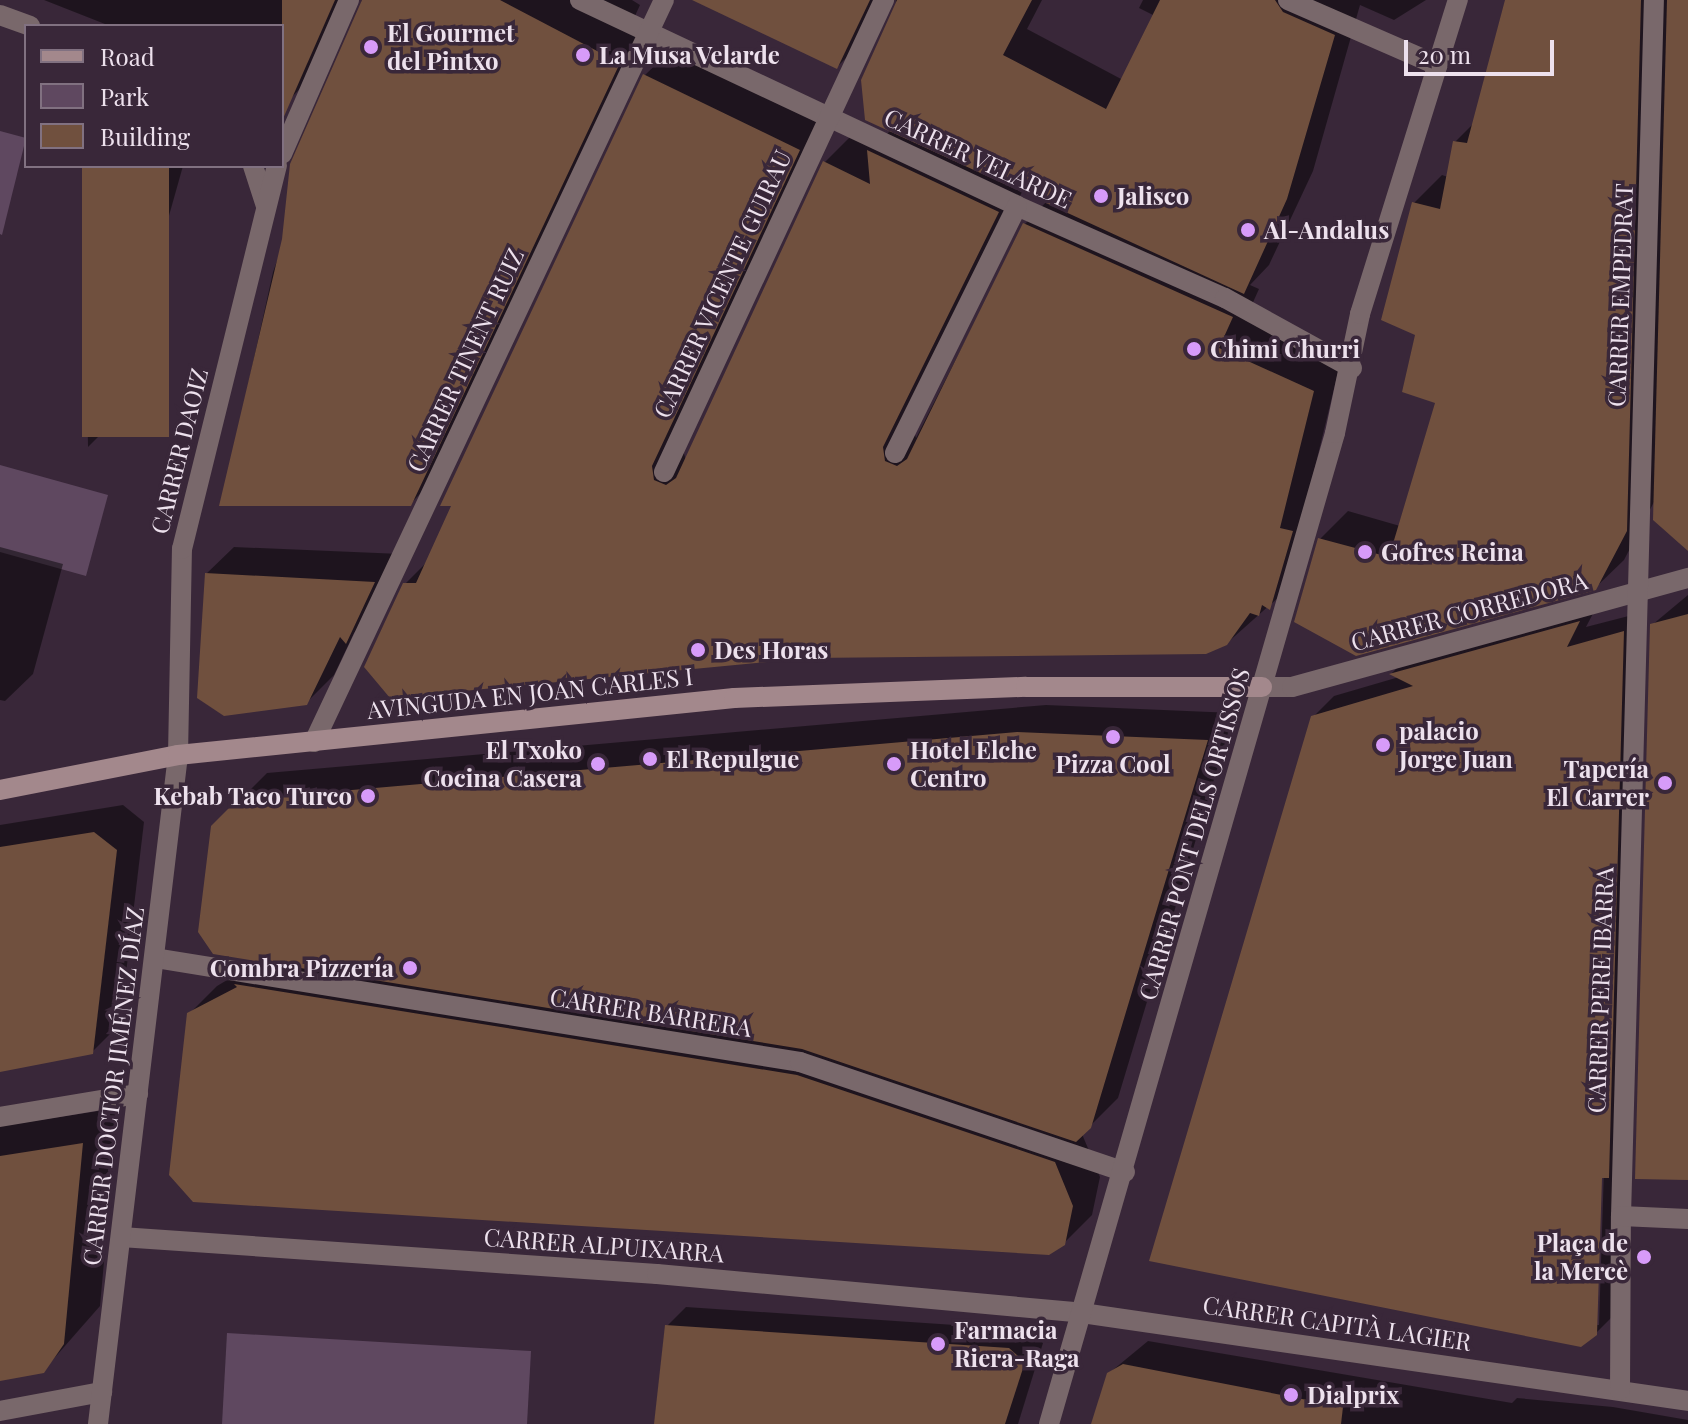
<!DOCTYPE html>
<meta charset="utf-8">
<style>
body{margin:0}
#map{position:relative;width:1688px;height:1424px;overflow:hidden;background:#392739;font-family:"Playfair Display",serif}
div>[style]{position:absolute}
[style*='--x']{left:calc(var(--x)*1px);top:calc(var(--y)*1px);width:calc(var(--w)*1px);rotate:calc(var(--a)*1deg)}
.green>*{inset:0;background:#5f4860}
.shadow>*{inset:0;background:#0007}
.building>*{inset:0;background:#70503e;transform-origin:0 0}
.pedestrian>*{height:20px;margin:-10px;padding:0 10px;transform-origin:10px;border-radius:10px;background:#79686b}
.minor>*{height:20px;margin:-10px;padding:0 10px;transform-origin:10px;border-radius:10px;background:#79686b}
.tertiary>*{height:20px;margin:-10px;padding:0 10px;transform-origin:10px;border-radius:10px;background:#79686b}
.secondary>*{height:20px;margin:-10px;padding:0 10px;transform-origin:10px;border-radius:10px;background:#a3888c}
.dots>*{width:22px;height:22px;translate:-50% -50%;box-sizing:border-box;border:4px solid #392739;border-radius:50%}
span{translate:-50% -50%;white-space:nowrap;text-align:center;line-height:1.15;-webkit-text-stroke:7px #392739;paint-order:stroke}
.poi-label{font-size:24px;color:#ede1ed;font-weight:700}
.left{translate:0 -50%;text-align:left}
.right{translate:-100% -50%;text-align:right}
.street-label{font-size:24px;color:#ede1ed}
.legend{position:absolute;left:24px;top:24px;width:260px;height:144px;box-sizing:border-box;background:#392739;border:2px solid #817181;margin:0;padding:10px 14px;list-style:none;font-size:24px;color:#ede1ed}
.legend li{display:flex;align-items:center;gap:16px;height:40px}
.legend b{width:40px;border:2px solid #817181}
.scale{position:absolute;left:1404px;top:40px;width:150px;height:36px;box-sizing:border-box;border:4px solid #ede1ed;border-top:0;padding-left:10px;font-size:24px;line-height:28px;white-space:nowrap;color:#ede1ed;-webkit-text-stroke:6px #392739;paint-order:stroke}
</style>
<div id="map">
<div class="green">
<div style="clip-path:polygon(0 131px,26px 138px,2px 235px,0 234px)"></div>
<div style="clip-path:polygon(0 465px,108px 495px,86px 576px,0 552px)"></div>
<div style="clip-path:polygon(227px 1333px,531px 1351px,527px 1424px,222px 1424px)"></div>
</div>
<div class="shadow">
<div style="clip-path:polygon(44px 0,348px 0,316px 72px,291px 98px,282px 95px,282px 26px,110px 26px)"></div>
<div style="clip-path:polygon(362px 0,632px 0,640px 5px,629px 29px,644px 37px,436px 478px,410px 504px,222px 504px,273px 272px,330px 114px)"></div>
<div style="clip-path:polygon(697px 0,882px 0,863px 41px,837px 67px)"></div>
<div style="clip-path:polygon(evenodd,896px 0,1042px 0,1027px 29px,1123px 80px,1155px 16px,1139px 8px,1143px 0,1426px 0,1394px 20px,1360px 5px,1313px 171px,1269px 265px,1250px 285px,1259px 289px,1245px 320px,1340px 364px,1307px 500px,1298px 580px,1226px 644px,405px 584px,428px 561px,645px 75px,673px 48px,826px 122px,679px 438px,686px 460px,825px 162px,852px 135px,875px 146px,891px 130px,896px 0,1023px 190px,1047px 201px,1025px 224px,916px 438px,910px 418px,1023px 190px)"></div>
<div style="clip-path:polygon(1507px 0,1688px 0,1688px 548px,1656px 498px,1624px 560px,1595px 588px,1356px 654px,1320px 539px,1348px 511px,1400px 526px,1437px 402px,1417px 333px,1414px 203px,1442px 175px,1448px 177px,1455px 142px,1475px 122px)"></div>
<div style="clip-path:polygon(84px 166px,183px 166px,110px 425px,88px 447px)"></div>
<div style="clip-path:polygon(0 547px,63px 564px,33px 674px,5px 701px,0 700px)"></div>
<div style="clip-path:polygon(234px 547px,401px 554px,373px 614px,354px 633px,334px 675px,306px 703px,206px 574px)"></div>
<div style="clip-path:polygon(1688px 595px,1688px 1178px,1652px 625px)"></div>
<div style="clip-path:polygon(evenodd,1599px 602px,1586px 627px,1644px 612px,1617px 1312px,1596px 1333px,1313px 717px,1334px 696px,1399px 677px,1392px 673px,1412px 653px,1599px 602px,1600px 1168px,1604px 1168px,1599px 1325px,1595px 1325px,1600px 1168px)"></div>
<div style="clip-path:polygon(1046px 705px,1234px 713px,1118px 1098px,1082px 1134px,1100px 1177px,1092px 1215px,1064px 1243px,189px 1014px,217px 986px,261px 960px,213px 827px,267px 773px)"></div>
<div style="clip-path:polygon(123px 805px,144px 822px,120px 1024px,92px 1052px,0 1069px,0 825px)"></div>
<div style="clip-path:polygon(118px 1108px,100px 1306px,43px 1371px,0 1379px,0 1126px)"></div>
<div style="clip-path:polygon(686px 1307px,1028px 1330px,1043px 1343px,1018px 1424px,656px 1424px,667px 1326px)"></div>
<div style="clip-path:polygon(1148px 1341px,1512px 1403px,1517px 1398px,1613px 1407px,1688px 1420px,1688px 1424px,1093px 1424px,1108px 1374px)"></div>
</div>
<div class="building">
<div style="clip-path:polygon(282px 0,335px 0,282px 121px)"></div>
<div style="clip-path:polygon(362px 0,500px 0,620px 63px,411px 506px,219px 506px,282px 239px,290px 164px)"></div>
<div style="clip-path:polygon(692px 0,870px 0,837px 69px)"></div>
<div style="clip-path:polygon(897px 0,1032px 0,1003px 55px,1106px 109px,1160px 0,1275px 0,1283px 12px,1335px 35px,1287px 199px,1244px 294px,865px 120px,861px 80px)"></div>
<div style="clip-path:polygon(1505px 0,1641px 0,1627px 531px,1596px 590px,1356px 656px,1294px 622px,1318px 538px,1389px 557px,1435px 403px,1402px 392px,1415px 335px,1381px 320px,1412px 202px,1440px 209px,1453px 141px,1467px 143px)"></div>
<div style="clip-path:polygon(1667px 0,1688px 0,1688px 551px,1653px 520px)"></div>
<div style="clip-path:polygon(643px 74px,800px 150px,652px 466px,654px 480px,666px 485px,676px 478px,823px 161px,870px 184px,867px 150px,999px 212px,883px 447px,885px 461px,897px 466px,907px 459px,1023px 223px,1233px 317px,1219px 348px,1314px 391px,1280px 528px,1293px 531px,1270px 610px,1262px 605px,1259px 616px,1250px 613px,1227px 645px,1206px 654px,808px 658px,390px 698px,364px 667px,403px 583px,416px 583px,451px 506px,440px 506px)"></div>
<div style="left:82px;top:166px;width:87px;height:271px"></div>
<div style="clip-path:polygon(205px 573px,375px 582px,346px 644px,340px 637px,307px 705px,224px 716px,197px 698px)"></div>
<div style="clip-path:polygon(1688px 614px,1688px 1180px,1635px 1179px,1650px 624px)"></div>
<div style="clip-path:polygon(1580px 621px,1567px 647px,1624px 631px,1609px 1178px,1602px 1178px,1597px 1335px,1581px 1347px,1149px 1261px,1311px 716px,1413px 686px,1389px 674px)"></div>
<div style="clip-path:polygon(1017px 732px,1208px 740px,1091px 1128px,1076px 1142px,802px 1049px,213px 954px,198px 932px,211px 826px,237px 800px)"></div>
<div style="clip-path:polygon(94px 832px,117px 850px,93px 1054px,0 1072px,0 847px)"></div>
<div style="clip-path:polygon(234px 984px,797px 1075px,1055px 1162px,1073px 1206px,1065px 1245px,1049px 1255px,193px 1202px,169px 1175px,187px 1013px,237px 987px)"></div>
<div style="clip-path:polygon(83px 1143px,64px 1344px,44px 1373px,0 1381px,0 1156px)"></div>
<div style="clip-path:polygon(665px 1325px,1009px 1348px,1025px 1362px,1005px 1424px,654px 1424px)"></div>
<div style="clip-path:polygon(1123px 1364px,1343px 1407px,1341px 1424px,1091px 1424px,1107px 1373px)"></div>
</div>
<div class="pedestrian">
<div style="--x:1262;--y:687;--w:30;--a:0"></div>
<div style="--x:1292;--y:687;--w:411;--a:-15.4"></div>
<div style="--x:1621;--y:1216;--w:1216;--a:-88.45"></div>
</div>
<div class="minor">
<div style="--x:580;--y:0;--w:483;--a:25.2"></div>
<div style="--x:1017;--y:206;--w:227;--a:23.9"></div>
<div style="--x:1225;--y:298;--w:145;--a:28.9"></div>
<div style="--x:1288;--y:0;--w:163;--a:23.6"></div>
<div style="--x:0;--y:15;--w:32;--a:20"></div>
<div style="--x:282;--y:154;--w:168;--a:-66.5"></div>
<div style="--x:253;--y:166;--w:40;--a:72"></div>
<div style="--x:895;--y:453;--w:275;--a:-63.7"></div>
<div style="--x:664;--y:472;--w:521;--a:-65.01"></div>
<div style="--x:314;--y:742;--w:820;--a:-64.75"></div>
<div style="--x:155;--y:958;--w:653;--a:9.16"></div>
<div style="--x:800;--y:1062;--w:343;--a:18.7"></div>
<div style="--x:0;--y:1117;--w:140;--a:-9.5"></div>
<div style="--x:121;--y:1237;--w:537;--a:3.95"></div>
<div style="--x:657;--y:1274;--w:427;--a:5.2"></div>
<div style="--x:1082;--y:1313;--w:612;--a:8.26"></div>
<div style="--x:1620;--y:1390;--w:174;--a:-89.7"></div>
<div style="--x:1621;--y:1216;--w:67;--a:2.6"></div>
<div style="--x:0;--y:1411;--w:104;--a:-10.6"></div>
<div style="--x:98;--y:1424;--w:674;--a:-83.18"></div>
<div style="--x:178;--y:755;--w:206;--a:-88.9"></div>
<div style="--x:182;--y:549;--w:395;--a:-76.1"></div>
</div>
<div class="tertiary">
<div style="--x:1049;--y:1424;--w:1031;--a:-73.9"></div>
<div style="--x:1335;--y:433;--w:122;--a:-78.1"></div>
<div style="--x:1360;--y:314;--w:329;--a:-72.7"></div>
</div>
<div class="secondary">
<div style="--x:0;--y:790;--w:181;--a:-11.1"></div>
<div style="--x:178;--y:755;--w:559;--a:-5.85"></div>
<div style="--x:734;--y:698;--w:292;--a:-2.2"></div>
<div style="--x:1026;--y:687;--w:236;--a:0"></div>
</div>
<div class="dots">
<div style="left:371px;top:47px;background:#d79bf9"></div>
<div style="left:583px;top:55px;background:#d79bf9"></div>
<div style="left:1101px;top:196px;background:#d79bf9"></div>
<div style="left:1248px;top:230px;background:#d79bf9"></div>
<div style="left:1194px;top:349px;background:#d79bf9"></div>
<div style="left:1365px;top:552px;background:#d79bf9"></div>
<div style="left:698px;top:650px;background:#d79bf9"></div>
<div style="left:1113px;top:737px;background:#d79bf9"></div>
<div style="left:1383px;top:745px;background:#d79bf9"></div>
<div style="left:650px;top:759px;background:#d79bf9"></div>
<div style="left:598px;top:764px;background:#d79bf9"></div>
<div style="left:894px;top:764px;background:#d79bf9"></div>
<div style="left:1665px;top:783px;background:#d79bf9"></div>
<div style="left:368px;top:796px;background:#d79bf9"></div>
<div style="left:410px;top:968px;background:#d79bf9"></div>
<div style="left:1644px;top:1257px;background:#d79bf9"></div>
<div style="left:938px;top:1344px;background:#d79bf9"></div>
<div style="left:1291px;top:1395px;background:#d79bf9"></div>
</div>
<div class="poi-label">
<span class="left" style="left:387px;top:47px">El Gourmet<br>del Pintxo</span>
<span class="left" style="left:599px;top:55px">La Musa Velarde</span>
<span class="left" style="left:1117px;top:196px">Jalisco</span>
<span class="left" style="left:1264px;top:230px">Al-Andalus</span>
<span class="left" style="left:1210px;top:349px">Chimi Churri</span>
<span class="left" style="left:1381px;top:552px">Gofres Reina</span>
<span class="left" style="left:714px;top:650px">Des Horas</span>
<span class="left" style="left:1399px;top:745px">palacio<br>Jorge Juan</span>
<span class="right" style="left:582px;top:764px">El Txoko<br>Cocina Casera</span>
<span class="left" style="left:910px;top:764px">Hotel Elche<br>Centro</span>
<span class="left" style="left:666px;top:759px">El Repulgue</span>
<span style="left:1113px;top:764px">Pizza Cool</span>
<span class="right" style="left:1649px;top:783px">Tapería<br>El Carrer</span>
<span class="right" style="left:352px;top:796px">Kebab Taco Turco</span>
<span class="right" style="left:394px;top:968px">Combra Pizzería</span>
<span class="right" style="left:1628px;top:1257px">Plaça de<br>la Mercè</span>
<span class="left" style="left:954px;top:1344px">Farmacia<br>Riera-Raga</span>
<span class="left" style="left:1307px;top:1395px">Dialprix</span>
</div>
<div class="street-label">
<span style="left:978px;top:158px;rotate:25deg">CARRER VELARDE</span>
<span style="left:722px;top:284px;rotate:-65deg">CARRER VICENTE GUIRAU</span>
<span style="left:1620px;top:295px;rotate:-88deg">CARRER EMPEDRAT</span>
<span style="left:465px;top:360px;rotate:-65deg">CARRER TINENT RUIZ</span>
<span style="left:179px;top:451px;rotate:-76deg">CARRER DAOIZ</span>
<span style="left:1469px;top:611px;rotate:-15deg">CARRER CORREDORA</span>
<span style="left:530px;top:693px;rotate:-6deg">AVINGUDA EN JOAN CARLES I</span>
<span style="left:1194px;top:834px;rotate:-74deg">CARRER PONT DELS ORTISSOS</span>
<span style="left:1600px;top:990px;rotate:-88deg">CARRER PERE IBARRA</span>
<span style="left:651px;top:1012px;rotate:9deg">CARRER BARRERA</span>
<span style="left:113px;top:1086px;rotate:-83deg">CARRER DOCTOR JIMÉNEZ DÍAZ</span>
<span style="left:604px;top:1245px;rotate:4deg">CARRER ALPUIXARRA</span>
<span style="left:1337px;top:1323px;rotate:8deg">CARRER CAPITÀ LAGIER</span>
</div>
<ul class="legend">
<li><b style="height:10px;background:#a3888c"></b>Road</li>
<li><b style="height:22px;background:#5f4860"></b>Park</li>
<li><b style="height:22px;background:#70503e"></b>Building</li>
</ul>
<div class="scale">20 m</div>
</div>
